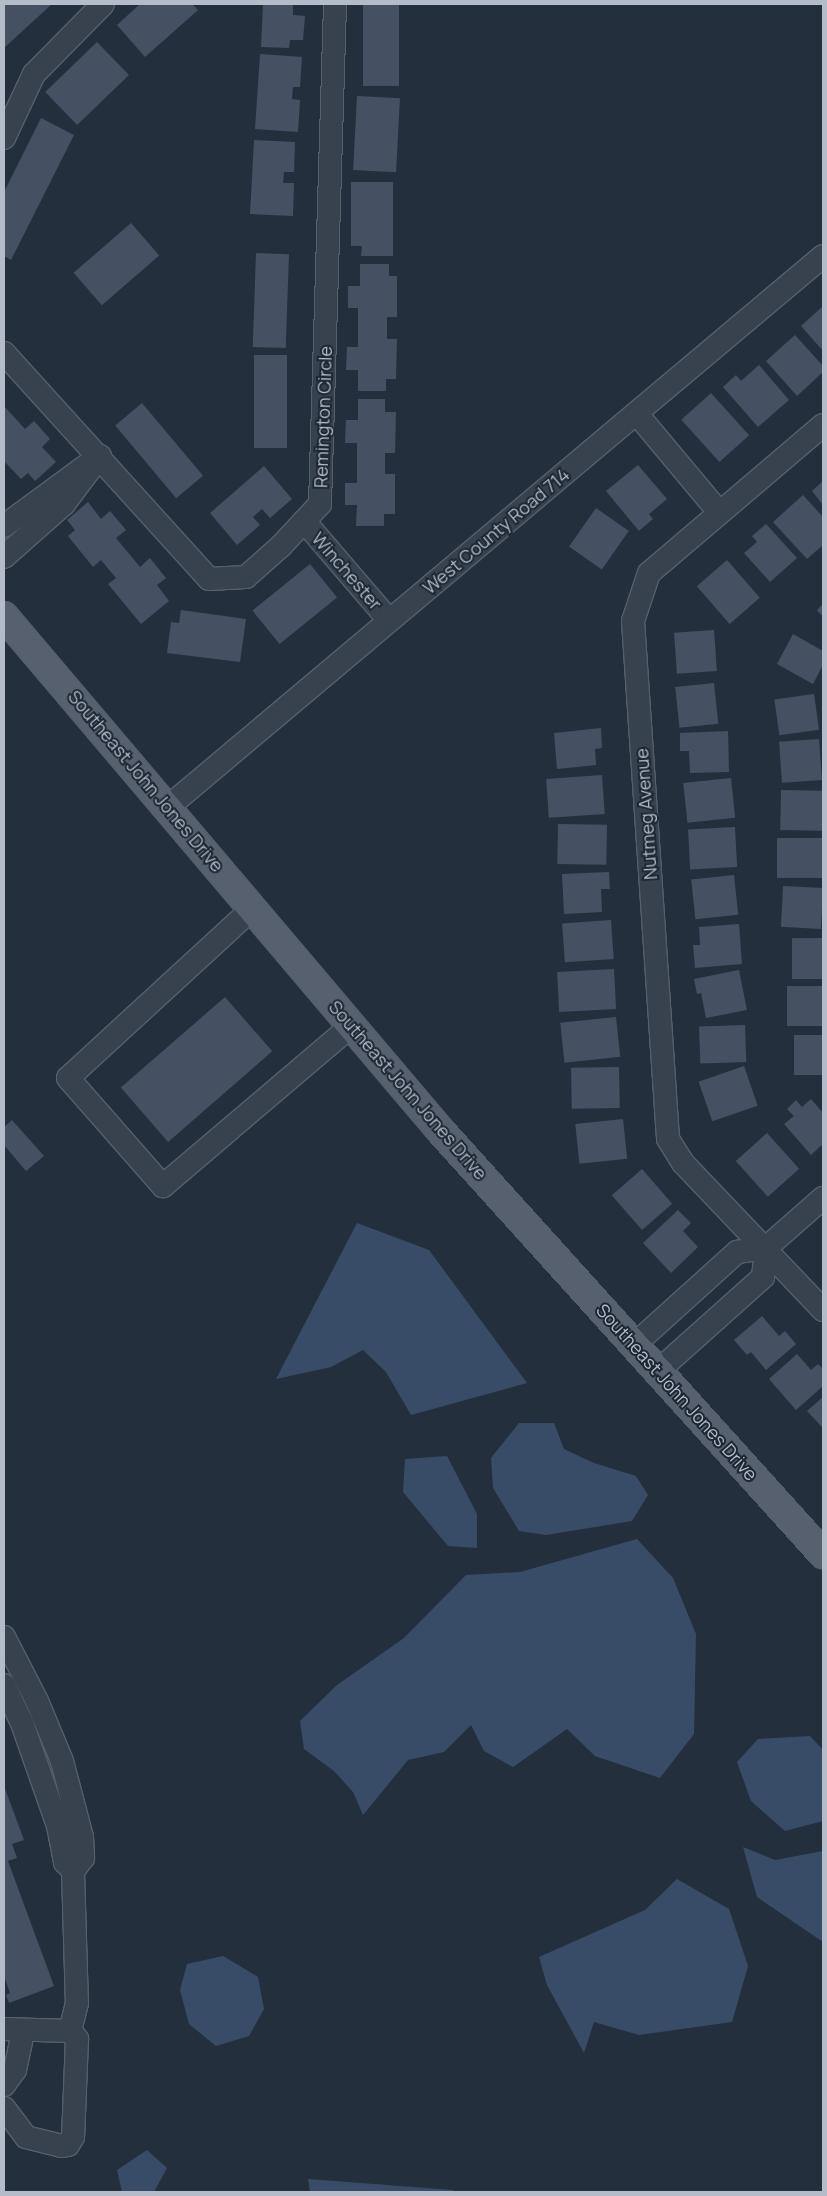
<!DOCTYPE html>
<style>
body{margin:0}
#map{position:relative;width:827px;height:2196px;overflow:hidden;background:#242f3e;font-family:Manrope,sans-serif}
div>[style]{position:absolute}
[style*='--x']{left:calc(var(--x)*1px);top:calc(var(--y)*1px);width:calc(var(--w)*1px);rotate:calc(var(--a)*1deg)}
.water>*{inset:0;background:#394c67}
.building>*{inset:0;background:#455162;transform-origin:0 0}
.roads{filter:drop-shadow(1px 0 #565f6c) drop-shadow(-1px 0 #565f6c) drop-shadow(0 1px #565f6c) drop-shadow(0 -1px #565f6c)}
.minor>*{height:22px;margin:-11px;padding:0 11px;transform-origin:11px;border-radius:11px;background:#38414e}
.major>*{height:28px;margin:-14px;padding:0 14px;transform-origin:14px;border-radius:14px;background:#56606e}
span{translate:-50% -50%;white-space:nowrap;text-align:center;line-height:1.15;-webkit-text-stroke:4px #1d2633;paint-order:stroke}
.street-label{font-size:18px;color:#b4bcc9}
.frame{position:absolute;inset:0;border:5px solid #b4bcc9;pointer-events:none}
</style>
<div id="map">
<div class="water">
<div style="clip-path:polygon(357px 1223px,429px 1250px,527px 1383px,411px 1415px,386px 1372px,363px 1350px,331px 1367px,276px 1379px)"></div>
<div style="clip-path:polygon(519px 1423px,554px 1423px,564px 1449px,594px 1463px,636px 1476px,648px 1495px,632px 1521px,546px 1535px,519px 1531px,493px 1488px,491px 1458px)"></div>
<div style="clip-path:polygon(447px 1456px,477px 1514px,477px 1548px,448px 1546px,403px 1492px,405px 1459px)"></div>
<div style="clip-path:polygon(637px 1539px,673px 1578px,696px 1634px,694px 1734px,660px 1778px,595px 1756px,567px 1729px,513px 1767px,484px 1751px,471px 1725px,444px 1752px,408px 1760px,363px 1815px,353px 1792px,334px 1771px,304px 1749px,300px 1721px,337px 1685px,404px 1638px,466px 1575px,520px 1572px)"></div>
<div style="clip-path:polygon(810px 1736px,823px 1750px,823px 1821px,785px 1831px,751px 1801px,737px 1762px,758px 1739px)"></div>
<div style="clip-path:polygon(743px 1847px,775px 1860px,823px 1851px,823px 1942px,757px 1897px)"></div>
<div style="clip-path:polygon(677px 1879px,729px 1909px,748px 1966px,732px 2022px,639px 2035px,594px 2022px,584px 2053px,547px 1985px,539px 1957px,645px 1910px)"></div>
<div style="clip-path:polygon(223px 1956px,258px 1977px,264px 2009px,249px 2036px,216px 2046px,189px 2024px,180px 1990px,187px 1964px)"></div>
<div style="clip-path:polygon(147px 2150px,167px 2168px,154px 2192px,122px 2192px,117px 2170px)"></div>
<div style="clip-path:polygon(308px 2179px,453px 2190px,454px 2192px,310px 2192px)"></div>
</div>
<div class="building">
<div style="clip-path:polygon(4px 4px,52px 4px,4px 48px)"></div>
<div style="clip-path:polygon(140px 4px,192px 4px,198px 10px,145px 57px,117px 25px)"></div>
<div style="clip-path:polygon(263px 4px,293px 4px,293px 15px,305px 16px,303px 40px,290px 40px,289px 48px,261px 47px)"></div>
<div style="left:363px;top:4px;width:36px;height:82px"></div>
<div style="left:97px;top:42px;width:46px;height:72px;rotate:46deg"></div>
<div style="clip-path:polygon(260px 54px,302px 57px,300px 87px,293px 87px,292px 99px,300px 100px,298px 132px,255px 129px)"></div>
<div style="left:357px;top:96px;width:43px;height:74px;rotate:3deg"></div>
<div style="clip-path:polygon(41px 118px,74px 135px,11px 260px,4px 256px,4px 192px)"></div>
<div style="clip-path:polygon(254px 140px,295px 142px,294px 172px,284px 172px,283px 183px,294px 183px,293px 216px,250px 214px)"></div>
<div style="clip-path:polygon(351px 182px,393px 182px,393px 256px,361px 256px,362px 246px,351px 246px)"></div>
<div style="left:131px;top:223px;width:43px;height:76px;rotate:49deg"></div>
<div style="left:256px;top:253px;width:33px;height:94px;rotate:2deg"></div>
<div style="clip-path:polygon(360px 264px,389px 264px,389px 276px,397px 276px,397px 317px,387px 317px,387px 339px,397px 339px,396px 379px,386px 379px,386px 391px,358px 391px,358px 370px,346px 370px,347px 347px,358px 347px,358px 308px,348px 308px,348px 286px,360px 286px)"></div>
<div style="clip-path:polygon(823px 306px,823px 351px,801px 326px)"></div>
<div style="clip-path:polygon(795px 335px,823px 366px,823px 372px,797px 396px,766px 361px)"></div>
<div style="left:254px;top:355px;width:33px;height:93px"></div>
<div style="clip-path:polygon(759px 365px,789px 400px,758px 427px,723px 387px,736px 375px,741px 381px)"></div>
<div style="left:711px;top:393px;width:57px;height:40px;rotate:48deg"></div>
<div style="clip-path:polygon(358px 399px,385px 399px,385px 412px,396px 412px,395px 453px,385px 453px,385px 474px,395px 474px,395px 514px,384px 514px,384px 526px,356px 526px,357px 505px,345px 505px,345px 483px,357px 483px,357px 443px,345px 443px,346px 420px,358px 420px)"></div>
<div style="left:142px;top:403px;width:95px;height:35px;rotate:50deg"></div>
<div style="clip-path:polygon(4px 406px,25px 429px,34px 421px,50px 439px,42px 447px,56px 462px,35px 481px,28px 473px,21px 479px,4px 461px)"></div>
<div style="clip-path:polygon(638px 465px,667px 499px,649px 514px,653px 519px,639px 531px,606px 491px)"></div>
<div style="clip-path:polygon(264px 466px,292px 499px,270px 518px,262px 509px,253px 517px,260px 525px,237px 545px,210px 513px)"></div>
<div style="clip-path:polygon(823px 481px,823px 505px,812px 491px)"></div>
<div style="clip-path:polygon(803px 495px,823px 517px,823px 545px,807px 559px,773px 522px)"></div>
<div style="clip-path:polygon(88px 502px,101px 519px,110px 511px,126px 530px,116px 538px,140px 567px,150px 558px,166px 578px,157px 585px,169px 601px,141px 624px,108px 584px,116px 578px,101px 560px,93px 567px,68px 536px,75px 530px,67px 520px)"></div>
<div style="left:596px;top:508px;width:40px;height:47px;rotate:35deg"></div>
<div style="clip-path:polygon(766px 524px,797px 558px,770px 582px,744px 553px,757px 542px,752px 536px)"></div>
<div style="left:727px;top:560px;width:50px;height:40px;rotate:49deg"></div>
<div style="left:310px;top:564px;width:43px;height:74px;rotate:51deg"></div>
<div style="clip-path:polygon(823px 604px,823px 617px,817px 610px)"></div>
<div style="clip-path:polygon(181px 610px,246px 619px,240px 662px,167px 653px,171px 622px,179px 623px)"></div>
<div style="left:714px;top:630px;width:41px;height:40px;rotate:86deg"></div>
<div style="clip-path:polygon(793px 634px,823px 651px,823px 665px,813px 684px,777px 664px)"></div>
<div style="left:714px;top:683px;width:41px;height:39px;rotate:84deg"></div>
<div style="left:814px;top:694px;width:36px;height:40px;rotate:82deg"></div>
<div style="clip-path:polygon(601px 728px,602px 748px,595px 749px,596px 765px,557px 769px,554px 733px)"></div>
<div style="clip-path:polygon(728px 731px,729px 772px,690px 773px,689px 751px,680px 751px,680px 733px)"></div>
<div style="left:819px;top:739px;width:41px;height:40px;rotate:86deg"></div>
<div style="left:602px;top:775px;width:39px;height:56px;rotate:86deg"></div>
<div style="left:731px;top:778px;width:40px;height:48px;rotate:84deg"></div>
<div style="left:781px;top:790px;width:42px;height:40px;rotate:1deg"></div>
<div style="left:558px;top:824px;width:49px;height:40px;rotate:1deg"></div>
<div style="left:735px;top:827px;width:40px;height:47px;rotate:87deg"></div>
<div style="left:823px;top:838px;width:40px;height:46px;rotate:90deg"></div>
<div style="clip-path:polygon(609px 872px,610px 889px,601px 889px,602px 912px,564px 914px,562px 874px)"></div>
<div style="left:734px;top:875px;width:40px;height:43px;rotate:84deg"></div>
<div style="left:823px;top:888px;width:41px;height:40px;rotate:93deg"></div>
<div style="left:611px;top:920px;width:39px;height:49px;rotate:86deg"></div>
<div style="clip-path:polygon(739px 924px,742px 964px,695px 968px,693px 945px,700px 945px,699px 927px)"></div>
<div style="left:792px;top:938px;width:31px;height:41px"></div>
<div style="left:614px;top:969px;width:40px;height:57px;rotate:87deg"></div>
<div style="clip-path:polygon(739px 970px,747px 1010px,706px 1018px,701px 993px,697px 994px,694px 979px)"></div>
<div style="left:823px;top:986px;width:40px;height:36px;rotate:90deg"></div>
<div style="left:225px;top:997px;width:72px;height:138px;rotate:49deg"></div>
<div style="left:616px;top:1017px;width:40px;height:56px;rotate:84deg"></div>
<div style="left:745px;top:1025px;width:37px;height:46px;rotate:88deg"></div>
<div style="left:823px;top:1035px;width:40px;height:29px;rotate:90deg"></div>
<div style="left:744px;top:1066px;width:42px;height:48px;rotate:71deg"></div>
<div style="left:619px;top:1067px;width:41px;height:48px;rotate:89deg"></div>
<div style="clip-path:polygon(811px 1099px,823px 1113px,823px 1144px,811px 1155px,784px 1124px,794px 1116px,787px 1109px,796px 1100px,802px 1107px)"></div>
<div style="left:623px;top:1119px;width:40px;height:48px;rotate:84deg"></div>
<div style="clip-path:polygon(12px 1120px,44px 1156px,26px 1171px,4px 1145px,4px 1127px)"></div>
<div style="left:767px;top:1133px;width:48px;height:42px;rotate:48deg"></div>
<div style="left:642px;top:1169px;width:46px;height:40px;rotate:49deg"></div>
<div style="clip-path:polygon(678px 1210px,691px 1223px,683px 1231px,698px 1247px,671px 1273px,643px 1243px)"></div>
<div style="clip-path:polygon(762px 1316px,779px 1336px,785px 1331px,796px 1344px,766px 1370px,751px 1352px,747px 1355px,734px 1340px)"></div>
<div style="clip-path:polygon(797px 1354px,811px 1370px,818px 1364px,823px 1369px,823px 1386px,796px 1410px,769px 1379px)"></div>
<div style="clip-path:polygon(823px 1397px,823px 1428px,807px 1411px)"></div>
<div style="clip-path:polygon(4px 1786px,24px 1840px,12px 1844px,17px 1858px,8px 1861px,54px 1986px,9px 2003px,6px 1995px,10px 1993px,4px 1976px)"></div>
</div>
<div class="roads">
<div class="minor">
<div style="--x:4;--y:138;--w:71;--a:-64.9"></div>
<div style="--x:34;--y:74;--w:98;--a:-45.4"></div>
<div style="--x:4;--y:353;--w:305;--a:47.8"></div>
<div style="--x:209;--y:579;--w:37;--a:-3"></div>
<div style="--x:246;--y:577;--w:47;--a:-41.5"></div>
<div style="--x:281;--y:546;--w:57;--a:-47.1"></div>
<div style="--x:320;--y:504;--w:500;--a:-88.28"></div>
<div style="--x:637;--y:414;--w:128;--a:50.1"></div>
<div style="--x:823;--y:425;--w:228;--a:139.6"></div>
<div style="--x:649;--y:573;--w:51;--a:108.4"></div>
<div style="--x:633;--y:621;--w:519;--a:86.13"></div>
<div style="--x:668;--y:1139;--w:28;--a:58"></div>
<div style="--x:683;--y:1163;--w:203;--a:46.4"></div>
<div style="--x:304;--y:521;--w:130;--a:49.4"></div>
<div style="--x:4;--y:526;--w:103;--a:-36.3"></div>
<div style="--x:4;--y:557;--w:80;--a:-41.5"></div>
<div style="--x:64;--y:504;--w:60;--a:-53.1"></div>
<div style="--x:168;--y:807;--w:856;--a:-40.07"></div>
<div style="--x:253;--y:908;--w:251;--a:137.4"></div>
<div style="--x:68;--y:1078;--w:144;--a:48.7"></div>
<div style="--x:163;--y:1186;--w:248;--a:-40.4"></div>
<div style="--x:634;--y:1345;--w:139;--a:-42.1"></div>
<div style="--x:737;--y:1252;--w:29;--a:-8"></div>
<div style="--x:766;--y:1248;--w:76;--a:-41.3"></div>
<div style="--x:658;--y:1371;--w:141;--a:-41.8"></div>
<div style="--x:763;--y:1277;--w:29;--a:-84"></div>
<div style="--x:4;--y:1637;--w:72;--a:62.7"></div>
<div style="--x:37;--y:1701;--w:65;--a:67.4"></div>
<div style="--x:62;--y:1761;--w:79;--a:75.3"></div>
<div style="--x:82;--y:1837;--w:21;--a:87"></div>
<div style="--x:83;--y:1858;--w:16;--a:128"></div>
<div style="--x:4;--y:1685;--w:42;--a:64.7"></div>
<div style="--x:22;--y:1723;--w:109;--a:70.7"></div>
<div style="--x:58;--y:1826;--w:37;--a:79"></div>
<div style="--x:65;--y:1862;--w:12;--a:48"></div>
<div style="--x:73;--y:1871;--w:132;--a:88.3"></div>
<div style="--x:77;--y:2003;--w:29;--a:104"></div>
<div style="--x:4;--y:2029;--w:66;--a:1.7"></div>
<div style="--x:70;--y:2031;--w:11;--a:49"></div>
<div style="--x:77;--y:2039;--w:98;--a:92.3"></div>
<div style="--x:73;--y:2137;--w:9;--a:122"></div>
<div style="--x:68;--y:2145;--w:6;--a:171"></div>
<div style="--x:62;--y:2146;--w:37;--a:-166"></div>
<div style="--x:26;--y:2137;--w:36;--a:-127"></div>
<div style="--x:4;--y:2085;--w:19;--a:-54"></div>
<div style="--x:15;--y:2070;--w:40;--a:-78"></div>
</div>
<div class="major">
<div style="--x:4;--y:616;--w:673;--a:49.7"></div>
<div style="--x:439;--y:1129;--w:573;--a:47.9"></div>
</div>
</div>
<div class="street-label">
<span style="left:323px;top:417px;rotate:-88deg">Remington Circle</span>
<span style="left:496px;top:531px;rotate:-40deg">West County Road 714</span>
<span style="left:347px;top:571px;rotate:49deg">Winchester</span>
<span style="left:146px;top:781px;rotate:50deg">Southeast John Jones Drive</span>
<span style="left:646px;top:814px;rotate:-94deg">Nutmeg Avenue</span>
<span style="left:408px;top:1090px;rotate:49deg">Southeast John Jones Drive</span>
<span style="left:677px;top:1392px;rotate:48deg">Southeast John Jones Drive</span>
</div>
<div class="frame"></div>
</div>
